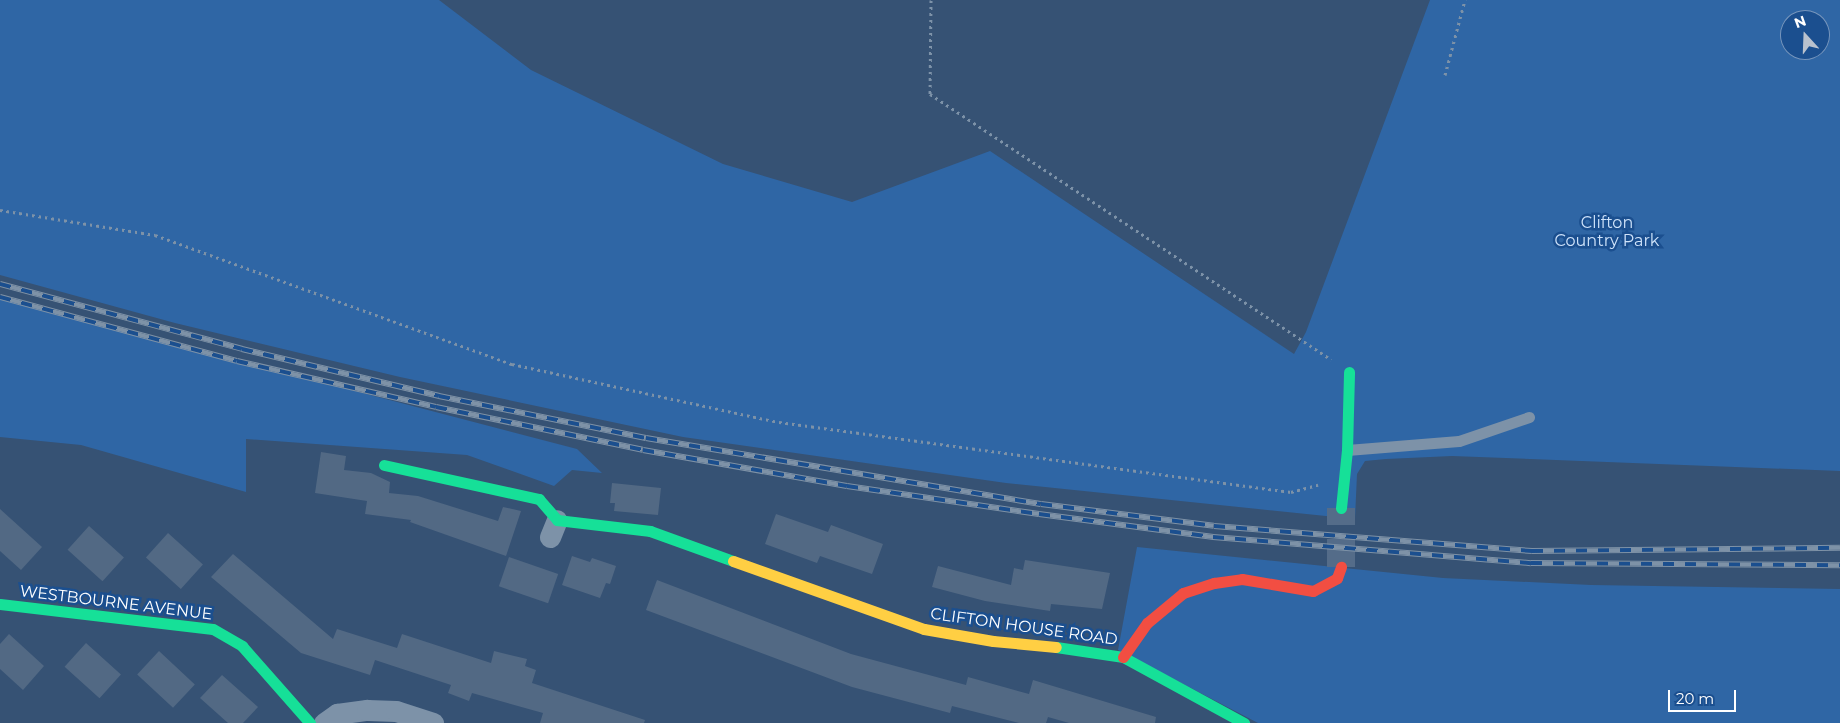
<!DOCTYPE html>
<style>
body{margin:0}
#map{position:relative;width:1840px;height:723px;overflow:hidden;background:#365274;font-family:Montserrat,sans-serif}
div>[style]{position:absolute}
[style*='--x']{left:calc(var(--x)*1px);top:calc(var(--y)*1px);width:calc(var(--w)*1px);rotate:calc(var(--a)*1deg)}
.green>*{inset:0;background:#2f66a5}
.building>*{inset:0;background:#526984;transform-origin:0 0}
.secondary-tunnel>*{height:28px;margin-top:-14px;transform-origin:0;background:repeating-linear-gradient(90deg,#546c89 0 28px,transparent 0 42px)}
.path>*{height:3px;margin-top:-1.5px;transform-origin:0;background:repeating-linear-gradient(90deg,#7d92a8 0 2.5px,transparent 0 6.5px)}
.lane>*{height:11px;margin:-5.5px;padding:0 5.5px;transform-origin:5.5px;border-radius:5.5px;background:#7d92a8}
.street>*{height:21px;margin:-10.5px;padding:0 10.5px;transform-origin:10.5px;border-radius:10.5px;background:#7d92a8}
.fast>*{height:11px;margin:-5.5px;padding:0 5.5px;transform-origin:5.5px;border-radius:5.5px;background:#16e098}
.slow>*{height:11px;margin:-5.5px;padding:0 5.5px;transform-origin:5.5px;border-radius:5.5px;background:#ffcf43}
.jam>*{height:11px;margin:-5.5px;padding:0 5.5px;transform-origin:5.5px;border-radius:5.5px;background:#f24e42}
.rail>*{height:5.5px;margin-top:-2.75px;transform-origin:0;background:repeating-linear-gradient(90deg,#1b4f8f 0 11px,#7e92a7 0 22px);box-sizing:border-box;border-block:1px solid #7e92a7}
span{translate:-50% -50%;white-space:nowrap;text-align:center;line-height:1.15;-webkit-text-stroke:5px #1b4f8f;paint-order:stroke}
.park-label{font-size:16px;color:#cfe3fa}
.street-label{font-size:16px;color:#fff}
.north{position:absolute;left:1780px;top:10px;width:50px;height:50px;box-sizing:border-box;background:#1b4f8f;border:1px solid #7695bc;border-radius:50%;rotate:340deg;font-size:14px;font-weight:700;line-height:20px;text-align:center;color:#fff}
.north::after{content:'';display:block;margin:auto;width:18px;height:22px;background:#b9c2ce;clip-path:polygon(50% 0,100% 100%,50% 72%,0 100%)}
.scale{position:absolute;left:1668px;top:690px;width:68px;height:22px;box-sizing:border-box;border:2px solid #fff;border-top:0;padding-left:6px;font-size:15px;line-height:18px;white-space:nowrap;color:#fff;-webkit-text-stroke:4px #1b4f8f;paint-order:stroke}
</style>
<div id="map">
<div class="green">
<div style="clip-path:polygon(evenodd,0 0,439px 0,531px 70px,723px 164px,852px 202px,990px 151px,1294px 354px,1306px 332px,1430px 0,1840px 0,1840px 471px,1452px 456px,1386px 459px,1365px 461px,1357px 474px,1355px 519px,1006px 483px,683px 437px,400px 377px,175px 323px,0 275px,0 0,1790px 20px,1820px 20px,1820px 50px,1790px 50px,1790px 20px)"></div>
<div style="clip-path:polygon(0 298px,577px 449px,602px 473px,572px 470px,554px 486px,467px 455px,246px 439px,246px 492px,81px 445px,0 437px)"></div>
<div style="clip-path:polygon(1137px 547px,1443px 578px,1591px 585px,1840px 589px,1840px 723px,1258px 723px,1118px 650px)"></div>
</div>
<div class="building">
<div style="clip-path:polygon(321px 452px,346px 456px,344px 470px,371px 473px,390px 482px,389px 493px,418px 496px,498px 521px,503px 507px,521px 511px,506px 556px,410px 522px,411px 520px,365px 514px,367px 501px,315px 493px)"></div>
<div style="clip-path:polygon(612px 483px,661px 488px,658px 515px,614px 511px,615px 503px,610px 503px)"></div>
<div style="clip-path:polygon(0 509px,42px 547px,21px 570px,0 551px)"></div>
<div style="clip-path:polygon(776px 514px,828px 532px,831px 525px,883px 544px,872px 574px,820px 556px,817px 563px,765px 544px)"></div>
<div style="left:89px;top:526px;width:47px;height:32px;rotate:42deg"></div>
<div style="left:168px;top:533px;width:47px;height:33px;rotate:42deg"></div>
<div style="clip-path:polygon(233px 554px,333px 639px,337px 629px,397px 648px,402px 634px,491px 663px,494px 651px,527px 659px,525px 666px,536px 670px,532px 683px,645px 720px,644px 723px,540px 723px,543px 713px,472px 693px,469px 701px,448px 693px,451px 685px,375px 660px,370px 675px,301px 653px,211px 577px)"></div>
<div style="clip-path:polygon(572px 556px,590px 562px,592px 558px,616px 566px,610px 584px,606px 583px,600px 598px,562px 585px)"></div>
<div style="left:509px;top:557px;width:52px;height:31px;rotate:19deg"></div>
<div style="clip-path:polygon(1025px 560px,1110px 573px,1102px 609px,1051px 604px,1050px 611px,985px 601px,932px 587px,938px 566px,1011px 585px,1014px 568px,1023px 570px)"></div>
<div style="clip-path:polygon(657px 580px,851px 654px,966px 685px,968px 677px,1029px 694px,1033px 680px,1156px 717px,1155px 723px,1069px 723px,1048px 717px,1046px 723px,1019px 723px,952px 706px,950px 713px,852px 687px,646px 610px)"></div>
<div style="clip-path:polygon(9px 634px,44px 666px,23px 690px,0 669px,0 644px)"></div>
<div style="left:86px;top:643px;width:47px;height:32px;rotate:42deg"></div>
<div style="left:159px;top:651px;width:49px;height:32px;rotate:43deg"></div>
<div style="clip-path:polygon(222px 675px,258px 707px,243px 723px,228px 723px,200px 698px)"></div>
</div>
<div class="secondary-tunnel">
<div style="--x:1341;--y:567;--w:59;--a:-90"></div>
</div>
<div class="path">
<div style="--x:931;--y:0;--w:94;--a:90.6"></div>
<div style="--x:930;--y:94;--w:481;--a:33.5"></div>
<div style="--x:1445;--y:75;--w:78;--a:-75.1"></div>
<div style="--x:0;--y:210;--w:157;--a:9.2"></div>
<div style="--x:155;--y:235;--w:380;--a:19.9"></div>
<div style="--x:512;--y:364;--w:273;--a:12.3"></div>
<div style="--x:779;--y:422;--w:517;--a:7.79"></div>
<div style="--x:1291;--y:492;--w:28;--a:-15"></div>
</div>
<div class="lane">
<div style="--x:1347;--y:450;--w:112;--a:-4.6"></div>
<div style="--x:1459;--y:441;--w:74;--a:-18.9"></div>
</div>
<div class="street">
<div style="--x:550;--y:537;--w:18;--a:-68"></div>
<div style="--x:324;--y:723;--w:16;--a:-35"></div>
<div style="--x:337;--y:714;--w:30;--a:-8"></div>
<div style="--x:367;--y:710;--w:29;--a:2"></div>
<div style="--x:396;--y:711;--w:39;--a:18"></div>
</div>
<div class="fast">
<div style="--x:384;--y:465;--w:159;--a:12.4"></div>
<div style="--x:539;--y:499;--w:28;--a:49"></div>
<div style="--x:557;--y:520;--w:94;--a:6.7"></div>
<div style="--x:650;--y:531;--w:88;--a:19.9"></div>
<div style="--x:1341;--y:508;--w:58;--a:-84.1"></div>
<div style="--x:1347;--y:450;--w:78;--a:-88.5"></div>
<div style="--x:0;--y:604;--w:214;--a:6.7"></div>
<div style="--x:213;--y:629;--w:34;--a:30"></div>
<div style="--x:242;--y:646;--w:103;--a:48.6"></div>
<div style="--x:1056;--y:647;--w:68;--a:8.5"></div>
<div style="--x:1123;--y:657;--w:138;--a:28.6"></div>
</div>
<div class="slow">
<div style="--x:733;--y:561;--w:203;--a:19.6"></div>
<div style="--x:924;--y:629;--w:70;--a:9.9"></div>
<div style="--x:993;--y:641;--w:63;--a:5.4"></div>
</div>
<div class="jam">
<div style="--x:1123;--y:657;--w:42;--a:-54.8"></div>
<div style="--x:1147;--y:623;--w:47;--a:-39.8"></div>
<div style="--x:1183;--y:593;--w:33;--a:-18"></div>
<div style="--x:1214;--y:583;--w:28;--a:-8"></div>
<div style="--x:1242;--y:579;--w:72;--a:9.6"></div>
<div style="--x:1313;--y:591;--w:27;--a:-28"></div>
<div style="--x:1337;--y:578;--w:12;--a:-70"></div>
</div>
<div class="rail">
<div style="--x:0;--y:284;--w:251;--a:15"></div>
<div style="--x:242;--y:349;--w:203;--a:13.4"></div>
<div style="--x:439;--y:396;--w:211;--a:11.5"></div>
<div style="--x:646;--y:438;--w:400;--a:9.5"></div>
<div style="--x:1041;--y:504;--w:174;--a:7.2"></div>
<div style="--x:1214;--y:526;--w:319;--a:4.5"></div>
<div style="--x:1532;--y:551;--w:308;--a:-0.6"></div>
<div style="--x:0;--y:297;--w:245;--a:15.1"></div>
<div style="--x:237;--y:361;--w:204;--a:13"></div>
<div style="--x:436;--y:407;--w:211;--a:11.7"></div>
<div style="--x:643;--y:450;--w:207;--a:10"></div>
<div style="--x:847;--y:486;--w:194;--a:8.3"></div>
<div style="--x:1039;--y:514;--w:176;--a:7.5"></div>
<div style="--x:1213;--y:537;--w:319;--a:4.7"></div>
<div style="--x:1531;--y:563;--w:309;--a:0.4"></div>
</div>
<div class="park-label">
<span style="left:1607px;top:232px">Clifton<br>Country Park</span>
</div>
<div class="street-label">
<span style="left:116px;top:603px;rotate:7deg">WESTBOURNE AVENUE</span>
<span style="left:1024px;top:627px;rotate:8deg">CLIFTON HOUSE ROAD</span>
</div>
<div class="north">N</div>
<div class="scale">20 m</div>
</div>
